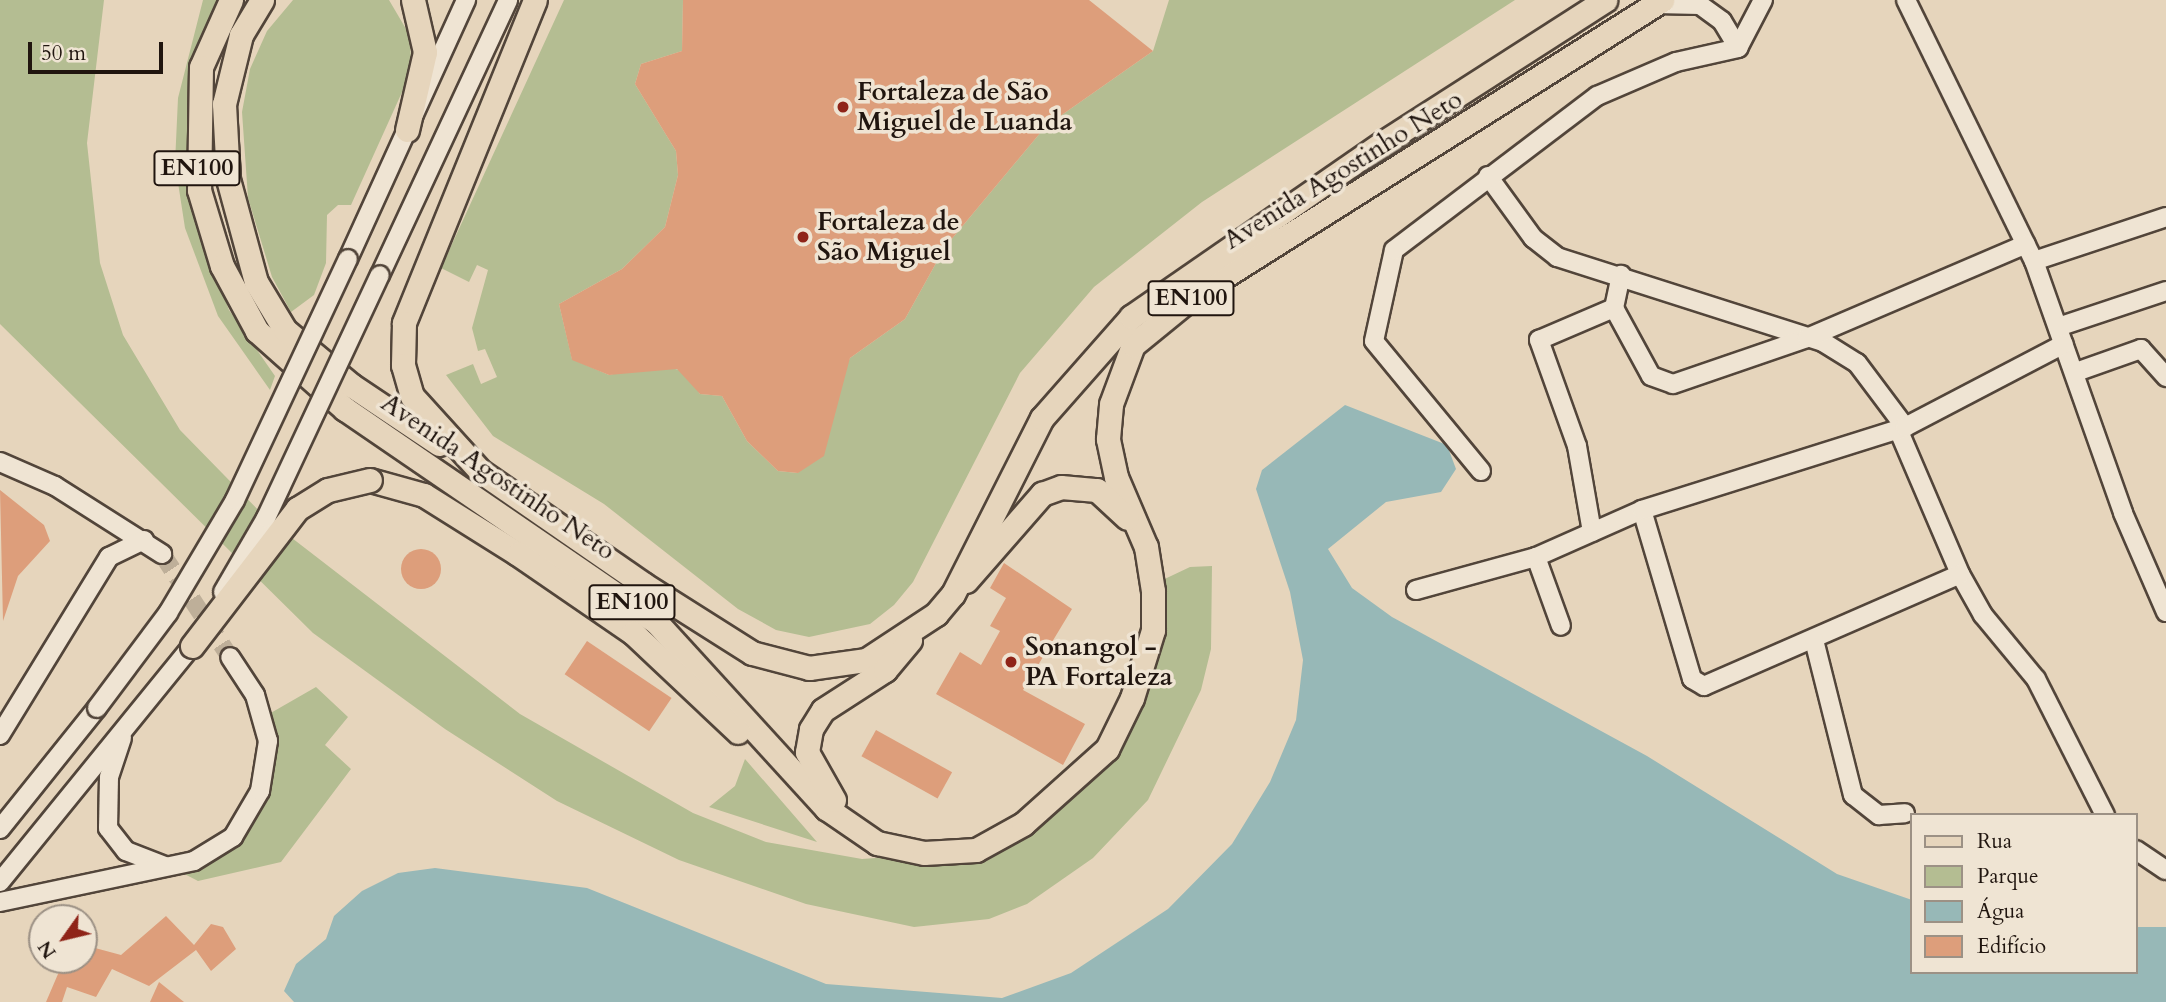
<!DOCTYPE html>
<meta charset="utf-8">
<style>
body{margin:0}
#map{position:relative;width:2166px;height:1002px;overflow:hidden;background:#e6d5bc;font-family:Cardo,serif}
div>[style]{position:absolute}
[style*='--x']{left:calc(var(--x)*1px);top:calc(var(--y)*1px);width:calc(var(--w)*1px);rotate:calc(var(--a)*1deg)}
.green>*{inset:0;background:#b4bd92}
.water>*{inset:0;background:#97b8b7}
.building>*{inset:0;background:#dd9e7b;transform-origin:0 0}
.round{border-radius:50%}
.minor-tunnel>*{height:18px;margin-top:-9px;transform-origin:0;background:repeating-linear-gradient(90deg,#beaf99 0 18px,transparent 0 27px)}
.roads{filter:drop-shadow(2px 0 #52453a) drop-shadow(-2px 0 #52453a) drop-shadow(0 2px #52453a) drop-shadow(0 -2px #52453a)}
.minor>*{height:18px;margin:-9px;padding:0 9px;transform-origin:9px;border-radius:9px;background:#efe4d3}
.major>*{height:23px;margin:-11.5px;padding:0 11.5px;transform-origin:11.5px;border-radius:11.5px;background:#e6d5bc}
.bridges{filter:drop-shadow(2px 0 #52453a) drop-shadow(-2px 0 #52453a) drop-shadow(0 2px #52453a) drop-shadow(0 -2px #52453a)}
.minor-bridge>*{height:18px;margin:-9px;padding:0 9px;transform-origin:9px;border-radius:9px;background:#efe4d3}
.major-bridge>*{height:23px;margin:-11.5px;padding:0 11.5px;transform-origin:11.5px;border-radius:11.5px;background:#e6d5bc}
.dots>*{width:19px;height:19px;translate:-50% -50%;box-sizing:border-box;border:4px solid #efe4d3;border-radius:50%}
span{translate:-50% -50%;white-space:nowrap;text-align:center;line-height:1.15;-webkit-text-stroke:7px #efe4d3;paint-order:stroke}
.shield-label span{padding:2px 5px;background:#efe4d3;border:2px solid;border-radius:5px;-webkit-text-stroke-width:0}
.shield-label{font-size:24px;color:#20150f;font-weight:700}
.poi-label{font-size:26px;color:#20150f;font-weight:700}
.left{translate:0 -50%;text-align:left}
.street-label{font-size:26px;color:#20150f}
.legend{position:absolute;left:1910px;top:813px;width:228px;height:161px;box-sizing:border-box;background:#efe4d3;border:2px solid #9c9185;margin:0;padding:9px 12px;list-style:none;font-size:21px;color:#20150f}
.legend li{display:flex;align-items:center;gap:14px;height:35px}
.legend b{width:35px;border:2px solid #9c9185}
.north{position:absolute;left:28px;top:904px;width:70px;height:70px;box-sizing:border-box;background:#efe4d3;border:2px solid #9c9185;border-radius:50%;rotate:236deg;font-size:19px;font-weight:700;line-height:28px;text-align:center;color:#20150f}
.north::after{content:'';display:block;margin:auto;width:24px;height:32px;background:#8f2418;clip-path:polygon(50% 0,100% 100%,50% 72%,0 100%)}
.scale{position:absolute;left:28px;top:42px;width:135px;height:32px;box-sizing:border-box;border:4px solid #20150f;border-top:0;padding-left:9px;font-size:21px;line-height:24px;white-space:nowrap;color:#20150f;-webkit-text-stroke:5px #efe4d3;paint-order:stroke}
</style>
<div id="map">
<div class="green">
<div style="clip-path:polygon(0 0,104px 0,87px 143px,100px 263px,123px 335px,180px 430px,266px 518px,520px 714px,693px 813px,766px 842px,862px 859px,957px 852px,1054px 799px,1132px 698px,1152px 585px,1190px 567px,1212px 566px,1211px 649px,1201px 690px,1148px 800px,1093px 858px,1027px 904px,989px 919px,914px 927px,806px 904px,679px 860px,557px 801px,445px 729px,313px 633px,0 324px)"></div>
<div style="clip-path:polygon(203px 0,221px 0,190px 99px,187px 163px,196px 223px,229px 310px,275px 376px,270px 390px,218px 316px,185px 228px,175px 163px,178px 98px)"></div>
<div style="clip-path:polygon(293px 0,389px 0,409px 34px,412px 70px,351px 205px,338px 205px,327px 215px,326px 263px,314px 295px,291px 312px,272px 277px,248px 198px,242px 112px,250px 69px,267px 31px)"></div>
<div style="clip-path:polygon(564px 0,683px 0,682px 51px,641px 64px,635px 84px,676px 151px,678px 175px,665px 227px,622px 269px,559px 304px,572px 359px,609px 375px,653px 364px,684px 371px,700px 394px,722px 396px,747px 441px,778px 471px,798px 473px,850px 358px,905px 319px,945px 247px,1046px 126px,1153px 51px,1169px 0,1515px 0,1202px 202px,1094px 287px,1020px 373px,913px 582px,894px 605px,870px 624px,809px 637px,776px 630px,738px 609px,604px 504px,493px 436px,446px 375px,473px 364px,481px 384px,497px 377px,485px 349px,478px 351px,472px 328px,488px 270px,477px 265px,469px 282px,441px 268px)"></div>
<div style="clip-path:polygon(316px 687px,348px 717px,325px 745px,351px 769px,281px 862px,198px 881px,171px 867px,215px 851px,260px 791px,262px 718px)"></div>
<div style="clip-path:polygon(745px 759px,817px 842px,709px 807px,735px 786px)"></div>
</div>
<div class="water">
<div style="clip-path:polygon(1345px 405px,1447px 445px,1456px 469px,1441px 492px,1386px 502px,1328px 549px,1352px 588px,1392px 617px,1647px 756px,1837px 874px,1912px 900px,1912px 972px,2136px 972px,2136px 927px,2166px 927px,2166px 1002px,294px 1002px,284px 991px,296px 964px,326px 939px,334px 916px,362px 891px,398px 873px,435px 868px,587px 888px,826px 984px,1002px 998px,1071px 973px,1168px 909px,1232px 844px,1270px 782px,1296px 720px,1303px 660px,1290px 592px,1256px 489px,1262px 470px)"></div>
</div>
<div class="building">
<div style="clip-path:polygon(683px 0,1089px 0,1153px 51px,1046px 126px,945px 247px,905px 319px,850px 358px,824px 456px,798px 473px,778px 471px,747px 441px,722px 396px,700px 394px,677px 369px,609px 375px,572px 360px,559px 304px,622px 269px,665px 227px,678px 175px,676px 151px,635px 84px,641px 64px,682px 51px)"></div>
<div style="clip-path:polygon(0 490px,44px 525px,50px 541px,18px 576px,3px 621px)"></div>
<div class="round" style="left:401px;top:549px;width:40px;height:40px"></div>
<div style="clip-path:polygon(1004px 563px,1072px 609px,1023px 690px,1085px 724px,1063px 765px,936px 694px,960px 652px,981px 665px,1000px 631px,990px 626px,1006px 598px,990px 588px)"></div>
<div style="left:587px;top:641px;width:102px;height:40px;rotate:34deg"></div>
<div style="left:876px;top:730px;width:87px;height:30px;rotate:29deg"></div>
<div style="clip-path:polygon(166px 916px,194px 945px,211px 924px,223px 927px,236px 949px,211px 971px,196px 950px,149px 986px,112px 969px,96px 997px,67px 987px,62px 1002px,46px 1002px,64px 960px,84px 960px,84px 945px,121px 955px)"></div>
<div style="clip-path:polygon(159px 982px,184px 1002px,150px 1002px)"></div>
</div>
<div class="minor-tunnel">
<div style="--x:162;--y:554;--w:123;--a:56.6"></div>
</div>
<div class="roads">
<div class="minor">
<div style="--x:1906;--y:0;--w:291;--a:63.9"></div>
<div style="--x:2034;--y:261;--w:267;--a:70.5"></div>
<div style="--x:2123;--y:513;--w:108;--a:66.5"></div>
<div style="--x:1656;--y:4;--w:44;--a:1.3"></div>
<div style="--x:1700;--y:5;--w:27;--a:36"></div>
<div style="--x:1722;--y:21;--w:31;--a:59"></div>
<div style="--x:1738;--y:48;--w:54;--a:-62.5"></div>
<div style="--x:1488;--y:176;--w:77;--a:54"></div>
<div style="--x:1533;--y:238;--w:31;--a:38"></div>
<div style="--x:1557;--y:257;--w:279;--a:17.7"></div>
<div style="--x:1823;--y:342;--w:40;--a:32"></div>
<div style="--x:1857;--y:363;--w:80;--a:53.1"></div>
<div style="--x:348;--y:259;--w:285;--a:-65.5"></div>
<div style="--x:2034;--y:261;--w:139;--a:-18.4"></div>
<div style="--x:380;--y:275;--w:303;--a:-65"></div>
<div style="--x:1614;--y:308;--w:34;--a:-78"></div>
<div style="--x:2058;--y:327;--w:114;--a:-18.4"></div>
<div style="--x:2076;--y:372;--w:69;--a:-19.5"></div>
<div style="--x:2141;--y:349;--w:38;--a:48"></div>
<div style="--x:1898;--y:429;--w:158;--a:66.8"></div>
<div style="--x:1960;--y:574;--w:47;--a:60.7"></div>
<div style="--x:1983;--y:615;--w:83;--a:50.4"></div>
<div style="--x:2036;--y:679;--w:153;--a:63.1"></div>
<div style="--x:0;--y:462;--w:60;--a:23.6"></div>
<div style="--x:55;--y:486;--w:127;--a:32.4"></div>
<div style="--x:1481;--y:471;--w:168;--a:-129.5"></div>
<div style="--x:1374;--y:341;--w:93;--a:-77.6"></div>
<div style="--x:1394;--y:250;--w:255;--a:-37.2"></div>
<div style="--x:1597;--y:96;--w:86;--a:-23.3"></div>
<div style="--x:1676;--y:62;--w:64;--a:-12.7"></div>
<div style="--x:1642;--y:510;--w:176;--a:73.5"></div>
<div style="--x:1692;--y:679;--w:14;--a:30"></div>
<div style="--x:1704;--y:686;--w:279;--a:-23.6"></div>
<div style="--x:1592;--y:532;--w:87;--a:-99.9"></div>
<div style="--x:1577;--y:446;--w:113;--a:-109.7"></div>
<div style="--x:1539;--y:340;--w:82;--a:-23.1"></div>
<div style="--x:1614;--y:308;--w:77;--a:61.4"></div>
<div style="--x:1651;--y:376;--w:23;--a:20"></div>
<div style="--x:1673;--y:384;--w:142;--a:-18.9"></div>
<div style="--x:1807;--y:338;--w:238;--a:-23.2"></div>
<div style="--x:1536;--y:557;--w:73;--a:70.1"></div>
<div style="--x:1416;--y:590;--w:124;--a:-15.4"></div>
<div style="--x:1536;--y:557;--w:116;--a:-23.9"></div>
<div style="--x:1642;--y:510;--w:276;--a:-17.5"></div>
<div style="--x:1905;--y:427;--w:179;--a:-27.6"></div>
<div style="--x:1814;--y:640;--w:160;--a:75.9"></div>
<div style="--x:1853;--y:795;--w:33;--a:38"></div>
<div style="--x:1879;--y:815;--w:26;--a:-4"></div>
<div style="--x:0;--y:735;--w:209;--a:-58.5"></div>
<div style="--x:109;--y:557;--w:39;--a:-26"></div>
<div style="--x:122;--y:738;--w:41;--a:108.4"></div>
<div style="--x:109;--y:777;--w:51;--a:91.1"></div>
<div style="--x:108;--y:828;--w:29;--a:52"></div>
<div style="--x:126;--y:851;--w:42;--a:21"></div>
<div style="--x:0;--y:829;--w:155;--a:-51.3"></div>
<div style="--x:2136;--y:850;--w:36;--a:34"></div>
<div style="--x:0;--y:882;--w:304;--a:-50.9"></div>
<div style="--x:0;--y:902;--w:198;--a:-11.9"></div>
<div style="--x:194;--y:861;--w:46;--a:-31.6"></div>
<div style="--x:233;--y:837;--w:53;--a:-59.6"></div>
<div style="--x:260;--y:791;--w:51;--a:-80.9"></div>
<div style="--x:268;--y:741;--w:48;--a:-105.8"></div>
<div style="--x:255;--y:695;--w:45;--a:-123.3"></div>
</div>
<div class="major">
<div style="--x:231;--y:0;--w:73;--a:114.1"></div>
<div style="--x:201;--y:67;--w:123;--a:90.9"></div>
<div style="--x:199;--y:190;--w:79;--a:73.2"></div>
<div style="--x:222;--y:266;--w:74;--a:61.7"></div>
<div style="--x:257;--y:331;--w:118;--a:41.6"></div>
<div style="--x:345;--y:409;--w:378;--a:34.4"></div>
<div style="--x:657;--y:623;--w:251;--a:47.6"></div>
<div style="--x:826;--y:808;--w:62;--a:34.5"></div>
<div style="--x:877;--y:843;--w:48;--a:12"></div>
<div style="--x:924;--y:853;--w:52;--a:-3.3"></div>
<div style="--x:976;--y:850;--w:54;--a:-29"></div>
<div style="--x:1023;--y:824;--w:113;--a:-41.8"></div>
<div style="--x:1107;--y:749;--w:57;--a:-63.9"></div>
<div style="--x:1132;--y:698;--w:71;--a:-72.8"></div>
<div style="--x:1153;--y:630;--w:39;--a:-90"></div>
<div style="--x:1153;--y:591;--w:45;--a:-99"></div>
<div style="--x:1146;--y:547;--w:76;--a:-113.2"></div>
<div style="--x:1116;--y:477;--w:39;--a:-102"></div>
<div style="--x:1108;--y:439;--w:35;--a:-85"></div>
<div style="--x:1111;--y:404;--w:63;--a:-69.6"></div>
<div style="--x:1133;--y:345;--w:77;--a:-39.2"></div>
<div style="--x:1193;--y:296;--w:555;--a:-32.26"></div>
<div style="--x:262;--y:0;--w:41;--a:121"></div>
<div style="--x:241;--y:35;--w:71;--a:103.8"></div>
<div style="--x:224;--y:104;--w:75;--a:86.9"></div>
<div style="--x:228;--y:179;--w:107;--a:74.8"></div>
<div style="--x:256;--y:282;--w:56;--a:58.9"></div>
<div style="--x:285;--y:330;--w:86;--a:39.8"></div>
<div style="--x:351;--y:385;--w:106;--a:33.8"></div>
<div style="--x:535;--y:0;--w:349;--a:112.1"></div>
<div style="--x:404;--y:323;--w:42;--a:91.4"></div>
<div style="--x:403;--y:365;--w:32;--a:74"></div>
<div style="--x:412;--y:396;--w:101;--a:47.8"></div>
<div style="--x:480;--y:471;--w:198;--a:34.7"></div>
<div style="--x:643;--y:584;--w:129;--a:32.3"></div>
<div style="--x:752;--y:653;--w:59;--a:14.7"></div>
<div style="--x:809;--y:668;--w:58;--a:-8"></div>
<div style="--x:866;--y:660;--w:84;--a:-33.3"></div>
<div style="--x:936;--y:614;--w:26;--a:-50"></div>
<div style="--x:953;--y:594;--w:197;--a:-63.2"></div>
<div style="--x:1042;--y:418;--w:135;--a:-48.6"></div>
<div style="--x:1131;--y:317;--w:308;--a:-34.7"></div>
<div style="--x:1384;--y:142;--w:263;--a:-32.7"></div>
<div style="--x:407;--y:130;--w:80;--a:-77"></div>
<div style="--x:425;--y:52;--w:53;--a:-103"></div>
<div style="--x:370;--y:480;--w:56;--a:15.5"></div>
<div style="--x:424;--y:495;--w:111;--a:32.1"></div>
<div style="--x:518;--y:554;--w:140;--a:34.5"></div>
<div style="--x:633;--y:633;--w:144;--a:43.3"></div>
<div style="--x:966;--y:581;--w:116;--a:-48.9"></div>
<div style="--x:1042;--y:494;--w:20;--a:-20"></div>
<div style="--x:1061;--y:487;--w:36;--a:5"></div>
<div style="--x:1097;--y:490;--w:41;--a:43"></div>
<div style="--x:834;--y:800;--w:55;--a:-119.4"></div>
<div style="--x:807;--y:752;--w:23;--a:-80"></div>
<div style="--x:811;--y:729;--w:22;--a:-58"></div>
<div style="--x:823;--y:710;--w:74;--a:-32.8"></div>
<div style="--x:885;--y:670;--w:39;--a:-50"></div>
</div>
</div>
<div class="bridges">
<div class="minor-bridge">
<div style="--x:223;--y:592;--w:86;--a:-59.8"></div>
<div style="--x:266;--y:518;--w:268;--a:-64.9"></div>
<div style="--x:97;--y:708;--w:119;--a:-53.2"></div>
<div style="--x:168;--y:613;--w:131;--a:-59.3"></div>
<div style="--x:235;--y:500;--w:266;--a:-64.9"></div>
</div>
<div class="major-bridge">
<div style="--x:192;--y:646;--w:173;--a:-52.5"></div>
<div style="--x:297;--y:509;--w:36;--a:-32"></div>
<div style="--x:328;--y:490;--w:43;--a:-13.4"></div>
</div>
</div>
<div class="dots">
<div style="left:843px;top:107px;background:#8f2418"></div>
<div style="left:803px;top:237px;background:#8f2418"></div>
<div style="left:1011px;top:662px;background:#8f2418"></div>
</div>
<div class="shield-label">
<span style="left:197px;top:168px">EN100</span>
<span style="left:1191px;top:298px">EN100</span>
<span style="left:632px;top:602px">EN100</span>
</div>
<div class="poi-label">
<span class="left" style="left:857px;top:107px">Fortaleza de São<br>Miguel de Luanda</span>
<span class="left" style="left:817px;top:237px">Fortaleza de<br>São Miguel</span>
<span class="left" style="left:1025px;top:662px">Sonangol -<br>PA Fortaleza</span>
</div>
<div class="street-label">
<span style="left:1343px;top:170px;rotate:-32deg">Avenida Agostinho Neto</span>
<span style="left:498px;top:477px;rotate:34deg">Avenida Agostinho Neto</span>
</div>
<ul class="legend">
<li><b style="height:9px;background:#e6d5bc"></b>Rua</li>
<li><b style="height:19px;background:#b4bd92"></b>Parque</li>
<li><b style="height:19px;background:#97b8b7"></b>Água</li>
<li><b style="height:19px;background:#dd9e7b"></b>Edifício</li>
</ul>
<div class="north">N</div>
<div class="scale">50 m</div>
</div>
